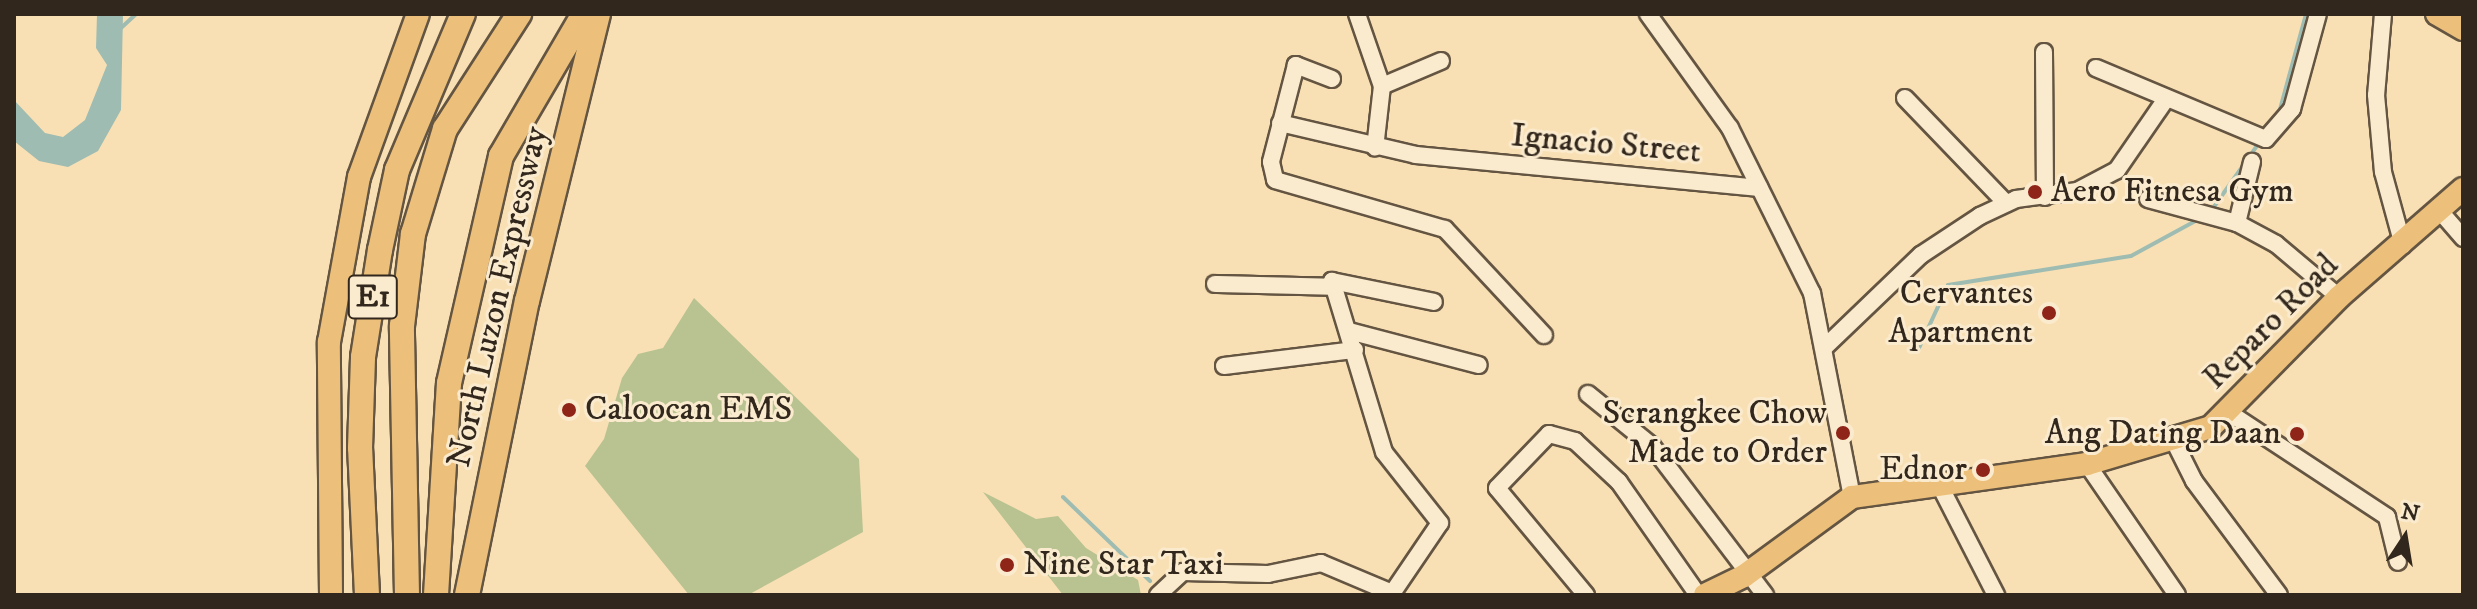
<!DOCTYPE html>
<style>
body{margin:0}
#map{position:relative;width:2477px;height:609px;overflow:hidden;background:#f9e0b4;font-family:"IM FELL DW Pica",serif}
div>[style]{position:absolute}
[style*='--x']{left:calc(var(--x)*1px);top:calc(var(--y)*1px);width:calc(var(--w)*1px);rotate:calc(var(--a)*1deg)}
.green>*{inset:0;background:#b8c391}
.water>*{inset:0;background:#9ebcb2}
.stream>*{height:4px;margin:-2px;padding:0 2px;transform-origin:2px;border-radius:2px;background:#9ebcb2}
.roads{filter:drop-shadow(2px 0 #645542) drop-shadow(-2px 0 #645542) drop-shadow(0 2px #645542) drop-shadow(0 -2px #645542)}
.minor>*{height:16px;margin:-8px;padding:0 8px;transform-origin:8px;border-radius:8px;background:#fbebce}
.major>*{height:22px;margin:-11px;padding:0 11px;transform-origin:11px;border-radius:11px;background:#ecc07a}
.highway>*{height:24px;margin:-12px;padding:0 12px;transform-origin:12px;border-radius:12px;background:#ecc07a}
.dots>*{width:22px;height:22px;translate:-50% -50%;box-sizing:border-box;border:4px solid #fbebce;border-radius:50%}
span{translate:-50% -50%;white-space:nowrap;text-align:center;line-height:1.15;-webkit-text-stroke:6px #fbebce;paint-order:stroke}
.shield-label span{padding:2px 6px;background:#fbebce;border:2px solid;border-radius:6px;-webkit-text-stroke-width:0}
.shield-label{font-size:32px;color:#32271c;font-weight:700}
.street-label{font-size:34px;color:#32271c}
.poi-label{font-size:34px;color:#32271c}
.left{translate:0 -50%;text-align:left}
.right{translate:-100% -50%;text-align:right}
.frame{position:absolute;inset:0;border:16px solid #32271c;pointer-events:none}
.north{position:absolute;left:2365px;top:497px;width:80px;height:80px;-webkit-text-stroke:6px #fbebce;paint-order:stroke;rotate:12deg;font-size:22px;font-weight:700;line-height:32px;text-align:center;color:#32271c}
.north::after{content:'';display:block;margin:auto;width:28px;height:36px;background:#32271c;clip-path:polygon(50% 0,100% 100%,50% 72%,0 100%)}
</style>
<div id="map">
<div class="green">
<div style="clip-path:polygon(694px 298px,859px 459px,863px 532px,748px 595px,689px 595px,585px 466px,604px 439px,622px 378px,638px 354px,663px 348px)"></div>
<div style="clip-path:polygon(983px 492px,1036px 519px,1058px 516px,1086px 548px,1138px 580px,1141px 595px,1063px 595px)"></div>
</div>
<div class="water">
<div style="clip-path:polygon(97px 14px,123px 14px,121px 110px,98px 151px,68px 167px,39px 161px,14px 141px,14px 100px,45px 133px,63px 137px,85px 120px,107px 65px,96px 48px)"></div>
</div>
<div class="stream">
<div style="--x:159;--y:14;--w:13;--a:0"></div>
<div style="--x:121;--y:28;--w:21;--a:-43"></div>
<div style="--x:2279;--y:113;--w:103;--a:-74.7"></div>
<div style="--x:2211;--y:211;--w:87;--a:-54.8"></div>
<div style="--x:1919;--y:348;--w:69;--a:-65.3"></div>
<div style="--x:1948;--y:285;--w:185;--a:-9"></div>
<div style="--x:2131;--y:256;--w:80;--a:-28.5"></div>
<div style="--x:1063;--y:497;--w:121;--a:44"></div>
</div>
<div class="roads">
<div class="minor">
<div style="--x:1357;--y:14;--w:76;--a:70.9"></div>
<div style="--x:1382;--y:86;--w:62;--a:96.4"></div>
<div style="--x:1648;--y:14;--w:140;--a:54.3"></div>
<div style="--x:1730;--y:128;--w:184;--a:63.6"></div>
<div style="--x:1812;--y:293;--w:208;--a:78.9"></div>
<div style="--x:2383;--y:14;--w:81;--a:94.9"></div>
<div style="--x:2376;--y:95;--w:77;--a:84.8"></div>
<div style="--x:2383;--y:172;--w:76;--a:74.7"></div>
<div style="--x:2044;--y:52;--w:145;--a:89.6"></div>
<div style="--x:2096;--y:68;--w:184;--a:22.7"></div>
<div style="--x:2266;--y:139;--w:40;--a:-49"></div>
<div style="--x:2292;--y:109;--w:98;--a:-74.7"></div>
<div style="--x:1332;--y:79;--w:39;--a:-159"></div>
<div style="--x:1296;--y:65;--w:100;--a:104.5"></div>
<div style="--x:1271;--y:162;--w:18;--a:77"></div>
<div style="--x:1275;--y:180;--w:177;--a:16.1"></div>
<div style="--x:1445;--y:229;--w:145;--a:47"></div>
<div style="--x:1382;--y:86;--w:64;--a:-23"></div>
<div style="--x:1905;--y:98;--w:146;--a:46.1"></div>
<div style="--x:1280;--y:123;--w:140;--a:13.2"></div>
<div style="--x:1416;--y:155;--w:345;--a:5.5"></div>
<div style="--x:2148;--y:199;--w:92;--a:15.1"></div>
<div style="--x:2237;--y:223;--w:44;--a:28.3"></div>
<div style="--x:2276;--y:244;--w:82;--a:40.1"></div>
<div style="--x:2439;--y:210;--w:37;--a:49"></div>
<div style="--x:2237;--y:223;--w:63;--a:-76.2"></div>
<div style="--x:1215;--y:284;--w:119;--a:1.4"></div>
<div style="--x:1349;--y:331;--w:134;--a:14.7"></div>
<div style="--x:1826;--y:346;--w:132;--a:-43.8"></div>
<div style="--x:1921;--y:255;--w:71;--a:-33.5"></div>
<div style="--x:1980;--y:216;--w:40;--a:-25"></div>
<div style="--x:2016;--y:199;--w:62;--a:-7.5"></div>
<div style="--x:2077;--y:191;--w:45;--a:-27.7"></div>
<div style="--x:2117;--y:170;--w:86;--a:-55.4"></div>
<div style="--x:1224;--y:366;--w:132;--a:-7"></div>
<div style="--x:1588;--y:394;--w:82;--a:39.1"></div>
<div style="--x:1652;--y:446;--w:187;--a:52.8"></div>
<div style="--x:2231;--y:414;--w:187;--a:33.4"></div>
<div style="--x:2387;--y:517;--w:46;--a:76.3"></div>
<div style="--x:2173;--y:439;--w:47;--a:63.4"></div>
<div style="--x:2194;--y:481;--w:142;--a:53.3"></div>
<div style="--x:2087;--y:464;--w:159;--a:55.5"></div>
<div style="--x:1940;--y:486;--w:123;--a:62.8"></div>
<div style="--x:1158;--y:595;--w:34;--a:-43"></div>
<div style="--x:1183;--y:572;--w:85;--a:1.3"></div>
<div style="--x:1268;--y:574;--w:54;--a:-11.7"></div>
<div style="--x:1321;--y:563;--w:77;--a:22.9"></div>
<div style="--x:1391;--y:595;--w:87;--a:-55.8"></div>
<div style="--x:1440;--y:523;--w:90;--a:-128.3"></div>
<div style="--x:1384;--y:452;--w:179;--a:-106.9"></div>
<div style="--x:1332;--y:281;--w:104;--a:11.6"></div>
<div style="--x:1586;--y:595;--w:139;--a:-129.8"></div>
<div style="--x:1497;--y:488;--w:75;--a:-46.1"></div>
<div style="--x:1549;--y:434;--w:27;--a:15"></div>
<div style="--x:1575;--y:441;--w:60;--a:43"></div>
<div style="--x:1619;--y:482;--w:138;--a:55"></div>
</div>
<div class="major">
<div style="--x:2437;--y:14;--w:30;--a:30"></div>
<div style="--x:331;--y:595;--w:253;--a:-90.5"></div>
<div style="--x:329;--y:342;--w:168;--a:-79.7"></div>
<div style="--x:359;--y:177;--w:173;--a:-70.1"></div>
<div style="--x:1705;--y:595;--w:43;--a:-26"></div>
<div style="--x:1744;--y:576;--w:134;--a:-36.2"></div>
<div style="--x:1852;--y:497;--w:237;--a:-8"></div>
<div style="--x:2087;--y:464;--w:129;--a:-16.6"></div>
<div style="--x:2211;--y:427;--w:182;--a:-45.4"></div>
<div style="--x:2339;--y:297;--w:164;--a:-41.1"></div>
</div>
<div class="highway">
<div style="--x:367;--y:595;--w:147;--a:-92.7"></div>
<div style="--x:360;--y:448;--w:91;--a:-88.1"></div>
<div style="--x:363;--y:357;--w:108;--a:-81"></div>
<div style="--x:380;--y:250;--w:82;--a:-78"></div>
<div style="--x:397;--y:170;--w:169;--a:-67.1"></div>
<div style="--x:407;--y:595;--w:269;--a:-91.1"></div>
<div style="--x:402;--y:326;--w:93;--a:-83.2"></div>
<div style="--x:413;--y:234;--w:110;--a:-73.1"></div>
<div style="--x:445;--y:129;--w:137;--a:-57.2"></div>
<div style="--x:436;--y:595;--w:212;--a:-86.5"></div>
<div style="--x:449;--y:383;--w:233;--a:-77.1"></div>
<div style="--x:501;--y:156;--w:164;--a:-59.7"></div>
<div style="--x:467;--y:595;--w:300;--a:-78.5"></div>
<div style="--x:527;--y:301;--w:296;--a:-76.1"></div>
</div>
</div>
<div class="dots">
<div style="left:2035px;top:192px;background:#8f2418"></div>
<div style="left:2049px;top:313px;background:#8f2418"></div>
<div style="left:569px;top:410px;background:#8f2418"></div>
<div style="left:1843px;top:433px;background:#8f2418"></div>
<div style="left:2297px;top:434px;background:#8f2418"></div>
<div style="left:1983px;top:470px;background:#8f2418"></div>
<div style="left:1007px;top:565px;background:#8f2418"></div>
</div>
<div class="shield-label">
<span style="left:373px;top:297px">E1</span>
</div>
<div class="street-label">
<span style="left:1606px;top:144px;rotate:5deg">Ignacio Street</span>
<span style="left:498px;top:297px;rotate:-77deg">North Luzon Expressway</span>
<span style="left:2271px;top:322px;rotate:-45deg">Reparo Road</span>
</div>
<div class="poi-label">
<span class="left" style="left:2051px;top:192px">Aero Fitnesa Gym</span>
<span class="right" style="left:2033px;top:313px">Cervantes<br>Apartment</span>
<span class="left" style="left:585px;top:410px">Caloocan EMS</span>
<span class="right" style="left:1827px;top:433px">Scrangkee Chow<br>Made to Order</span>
<span class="right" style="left:2281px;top:434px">Ang Dating Daan</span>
<span class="right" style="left:1967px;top:470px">Ednor</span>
<span class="left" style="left:1023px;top:565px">Nine Star Taxi</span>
</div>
<div class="frame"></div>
<div class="north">N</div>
</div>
